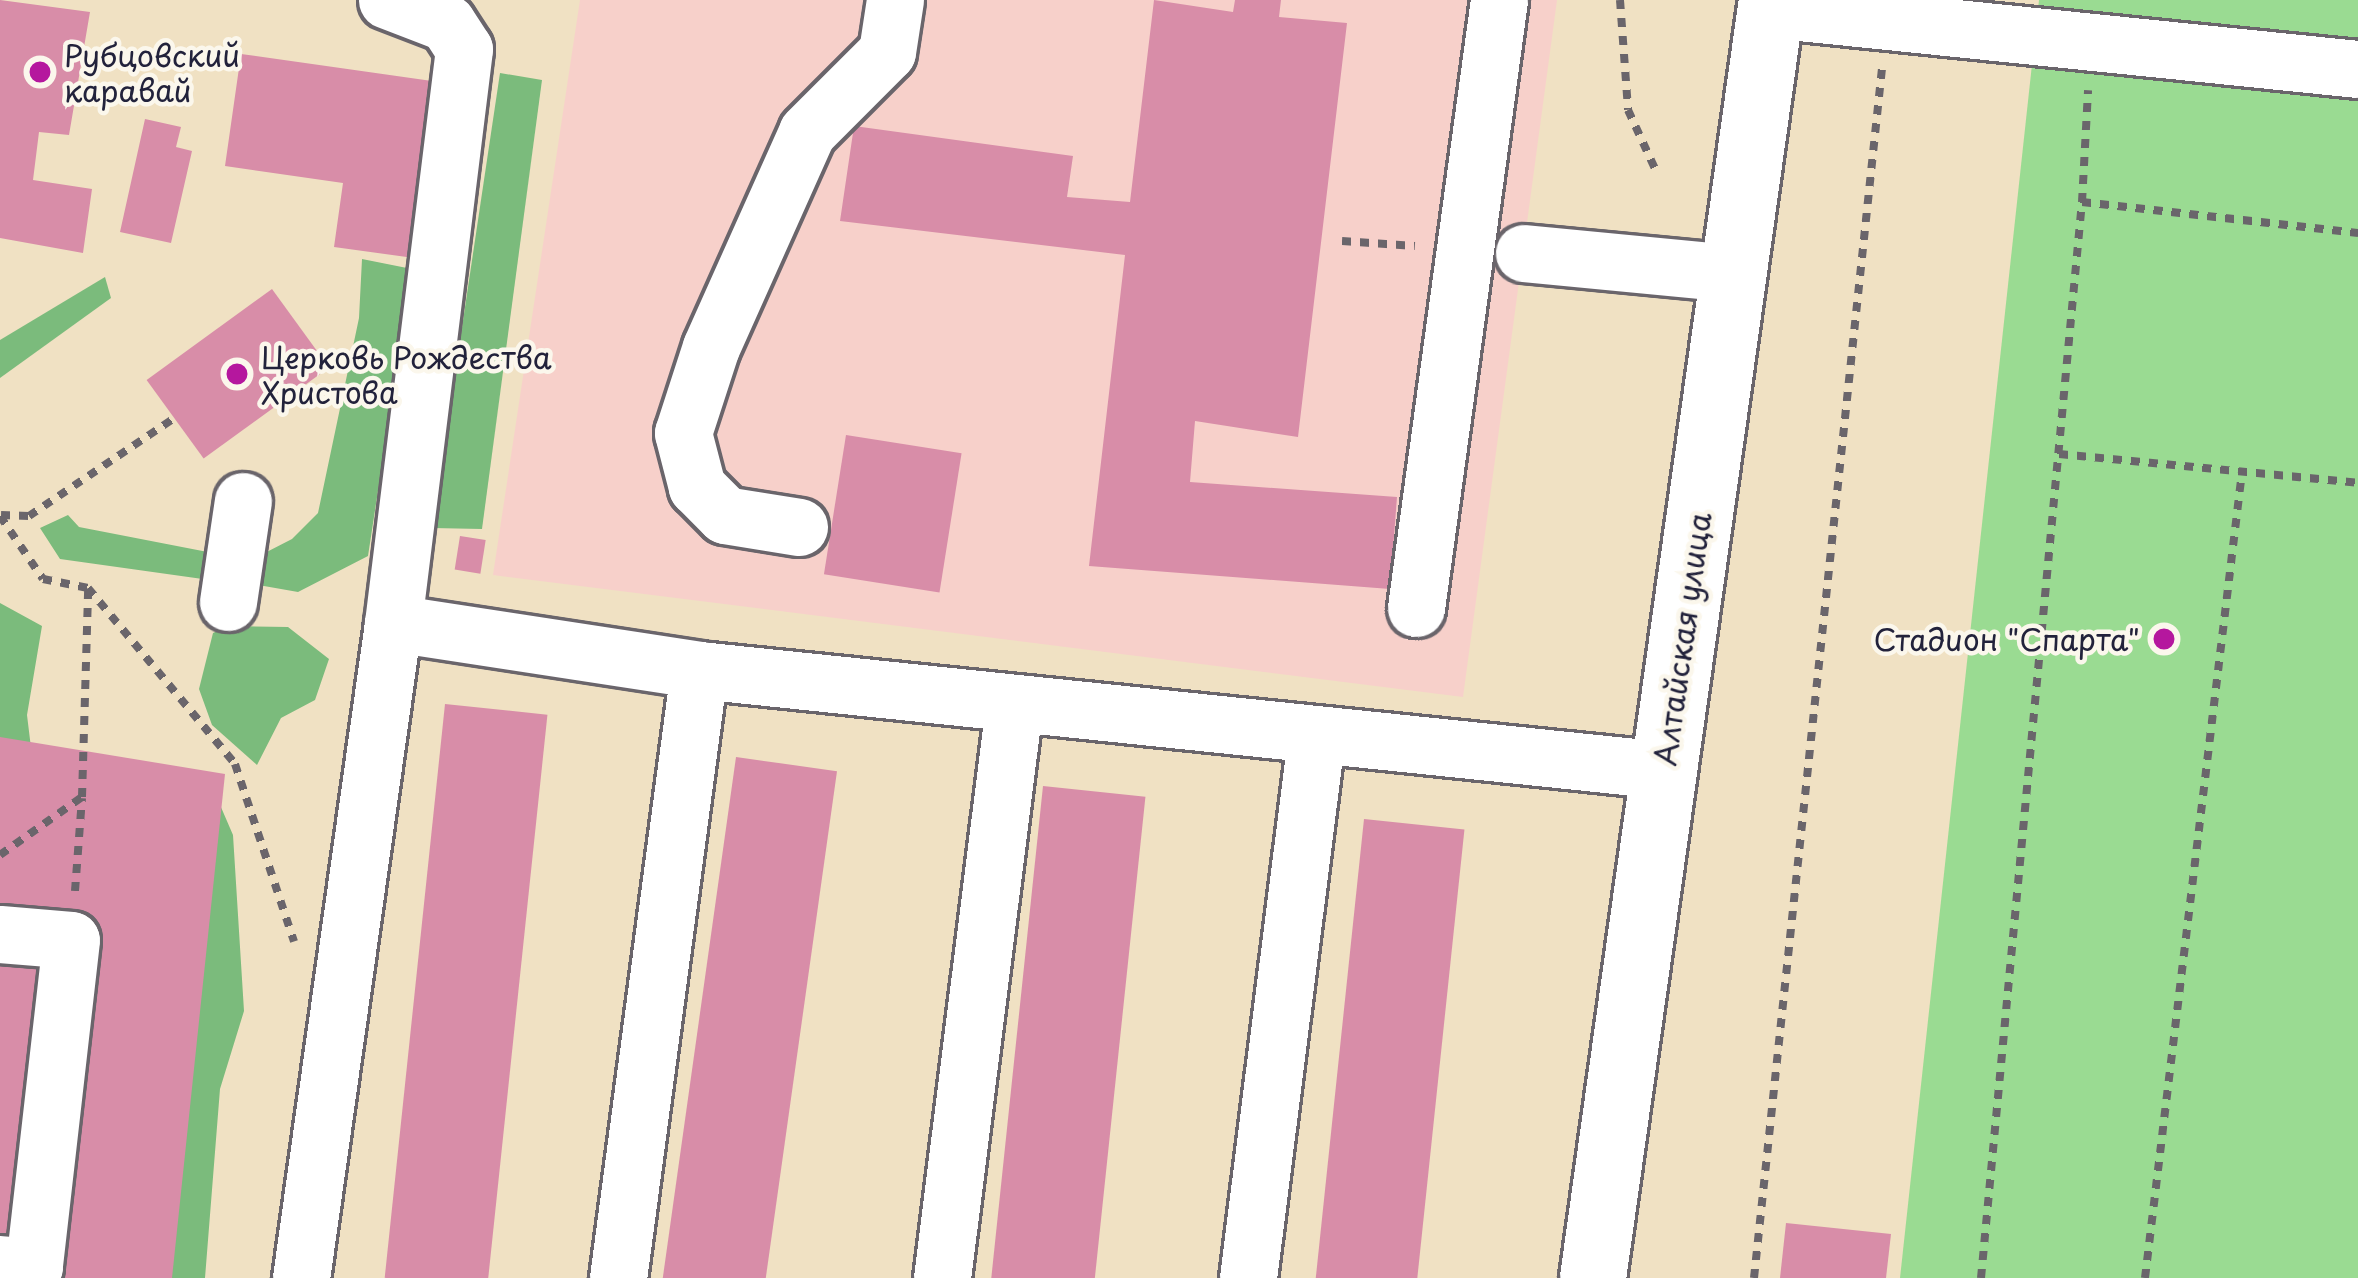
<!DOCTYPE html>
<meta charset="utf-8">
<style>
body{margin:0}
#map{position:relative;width:2358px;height:1278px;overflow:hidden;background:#f0e1c3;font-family:"Playpen Sans",sans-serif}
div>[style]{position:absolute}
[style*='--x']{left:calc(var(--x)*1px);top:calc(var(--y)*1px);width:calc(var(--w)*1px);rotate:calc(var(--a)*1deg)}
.built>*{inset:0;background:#f7d0ca}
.green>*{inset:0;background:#9adb92}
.forest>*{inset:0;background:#7bbb7c}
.building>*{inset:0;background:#d88da8;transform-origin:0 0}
.path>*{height:8px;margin-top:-4px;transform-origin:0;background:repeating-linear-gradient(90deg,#6a656b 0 9px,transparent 0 18px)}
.roads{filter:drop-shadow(3px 0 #6a656b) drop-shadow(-3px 0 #6a656b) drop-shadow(0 3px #6a656b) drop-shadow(0 -3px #6a656b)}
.minor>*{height:57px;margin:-28.5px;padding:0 28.5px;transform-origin:28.5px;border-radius:28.5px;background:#fff}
.major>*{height:66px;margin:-33px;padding:0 33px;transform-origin:33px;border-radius:33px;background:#fff}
.dots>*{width:33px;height:33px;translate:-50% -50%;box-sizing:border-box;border:6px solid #fbf7ec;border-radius:50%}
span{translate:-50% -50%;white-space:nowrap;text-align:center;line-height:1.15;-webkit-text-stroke:9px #fbf7ec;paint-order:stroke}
.poi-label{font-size:30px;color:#22223b}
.left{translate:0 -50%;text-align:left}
.right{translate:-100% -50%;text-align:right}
.street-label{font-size:30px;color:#22223b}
</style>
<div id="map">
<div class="built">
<div style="clip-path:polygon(580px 0,1557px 0,1463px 697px,493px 575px)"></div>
</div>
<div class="green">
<div style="clip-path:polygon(2039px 0,2358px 0,2358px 1278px,1900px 1278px)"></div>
</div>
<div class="forest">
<div style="clip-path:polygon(500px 73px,542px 80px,482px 529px,432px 528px)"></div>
<div style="clip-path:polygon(362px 259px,412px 269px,368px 556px,298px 592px,241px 582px,245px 563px,292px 539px,318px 513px,359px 318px)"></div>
<div style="clip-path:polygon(105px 277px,111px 298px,0 378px,0 340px)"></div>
<div style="clip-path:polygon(68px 515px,79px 527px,218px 554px,224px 582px,60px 559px,40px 528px)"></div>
<div style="clip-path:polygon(0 603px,42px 626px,27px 715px,32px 756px,211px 784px,233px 835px,244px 1011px,220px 1089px,205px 1278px,121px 1278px,0 916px)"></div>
<div style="clip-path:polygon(228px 626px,288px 627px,329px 659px,315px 700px,281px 718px,257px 765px,212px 725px,199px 689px,213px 633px)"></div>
</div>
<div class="building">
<div style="clip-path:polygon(0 0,90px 12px,69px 135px,39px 132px,33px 180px,92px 189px,83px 253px,0 238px)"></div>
<div style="clip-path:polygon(1154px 0,1233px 12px,1235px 0,1281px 0,1279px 17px,1347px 23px,1298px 437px,1195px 421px,1190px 482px,1397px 497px,1390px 589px,1089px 566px,1125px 255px,840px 221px,854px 126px,1073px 156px,1067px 197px,1130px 202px)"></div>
<div style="clip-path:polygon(241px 54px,439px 82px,414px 258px,334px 247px,343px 183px,225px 166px)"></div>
<div style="clip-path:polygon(145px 119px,181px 127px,176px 147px,192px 151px,171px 243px,120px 232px)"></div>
<div style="left:272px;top:289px;width:97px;height:155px;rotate:54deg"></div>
<div style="left:846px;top:435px;width:117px;height:141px;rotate:9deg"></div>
<div style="left:460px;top:536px;width:26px;height:34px;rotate:9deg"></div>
<div style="left:445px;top:704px;width:103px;height:577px;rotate:6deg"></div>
<div style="clip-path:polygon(0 737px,225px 774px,172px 1278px,0 1278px)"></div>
<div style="left:736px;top:757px;width:102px;height:527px;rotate:8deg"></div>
<div style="left:1043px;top:786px;width:103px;height:495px;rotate:6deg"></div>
<div style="left:1364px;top:819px;width:101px;height:462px;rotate:6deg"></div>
<div style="clip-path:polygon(1786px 1223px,1891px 1234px,1886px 1278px,1780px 1278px)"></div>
</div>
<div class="path">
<div style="--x:1620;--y:0;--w:110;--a:85.8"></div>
<div style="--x:1628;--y:110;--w:67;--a:65.3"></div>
<div style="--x:2082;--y:202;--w:112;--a:-86.9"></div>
<div style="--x:1342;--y:241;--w:73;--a:3.9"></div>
<div style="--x:2059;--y:454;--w:300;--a:5.5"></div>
<div style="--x:1;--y:515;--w:28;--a:2"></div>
<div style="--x:29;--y:516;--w:174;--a:-34"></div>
<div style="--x:0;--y:516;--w:76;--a:55.7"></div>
<div style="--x:43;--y:579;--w:46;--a:11.3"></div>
<div style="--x:88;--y:588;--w:229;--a:50.1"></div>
<div style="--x:235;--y:764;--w:187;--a:71.6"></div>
<div style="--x:0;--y:855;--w:100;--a:-35.3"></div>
<div style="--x:82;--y:797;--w:208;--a:-88.3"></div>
<div style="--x:75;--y:891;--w:93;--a:-85.7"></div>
<div style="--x:1754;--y:1278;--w:1217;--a:-83.96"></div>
<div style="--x:1981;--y:1278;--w:1081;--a:-84.64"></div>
<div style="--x:2082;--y:202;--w:278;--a:6.4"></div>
<div style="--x:2145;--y:1278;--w:812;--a:-83.14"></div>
</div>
<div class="roads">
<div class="minor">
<div style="--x:387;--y:0;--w:64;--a:21"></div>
<div style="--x:447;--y:23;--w:31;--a:57"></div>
<div style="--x:464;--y:49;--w:578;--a:97.05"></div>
<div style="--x:1770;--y:9;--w:591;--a:5.83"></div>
<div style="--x:1524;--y:253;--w:210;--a:5.5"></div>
<div style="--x:799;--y:527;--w:75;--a:-170.8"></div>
<div style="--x:725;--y:515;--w:40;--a:-135"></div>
<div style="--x:697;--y:487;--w:56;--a:-104.5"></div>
<div style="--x:683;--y:433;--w:90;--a:-72"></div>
<div style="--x:711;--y:347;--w:235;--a:-65.9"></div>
<div style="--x:807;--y:132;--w:113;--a:-45"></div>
<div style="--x:887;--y:52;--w:53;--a:-81.3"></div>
<div style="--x:228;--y:602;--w:102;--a:-81.6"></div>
<div style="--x:1416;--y:608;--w:614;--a:-82.23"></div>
<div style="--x:0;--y:934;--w:71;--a:4.8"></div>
<div style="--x:71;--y:940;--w:329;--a:96.5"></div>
<div style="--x:34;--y:1267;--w:34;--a:-175"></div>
<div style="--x:301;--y:1278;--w:661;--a:-82"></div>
<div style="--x:393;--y:623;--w:310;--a:8.7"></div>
<div style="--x:699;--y:670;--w:969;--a:5.92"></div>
<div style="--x:618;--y:1278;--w:613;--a:-82.41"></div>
<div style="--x:942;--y:1278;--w:577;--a:-82.83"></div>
<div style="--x:1248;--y:1278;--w:543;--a:-82.81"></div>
</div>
<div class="major">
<div style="--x:1593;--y:1278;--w:1290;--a:-82.03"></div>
</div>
</div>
<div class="dots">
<div style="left:40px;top:72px;background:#b5179e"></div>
<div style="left:237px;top:374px;background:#b5179e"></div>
<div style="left:2164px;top:639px;background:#b5179e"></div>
</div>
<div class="poi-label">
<span class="left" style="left:64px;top:72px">Рубцовский<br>каравай</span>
<span class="left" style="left:261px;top:374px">Церковь Рождества<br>Христова</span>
<span class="right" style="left:2140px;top:639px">Стадион "Спарта"</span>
</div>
<div class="street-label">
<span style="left:1682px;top:639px;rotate:-82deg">Алтайская улица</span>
</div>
</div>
